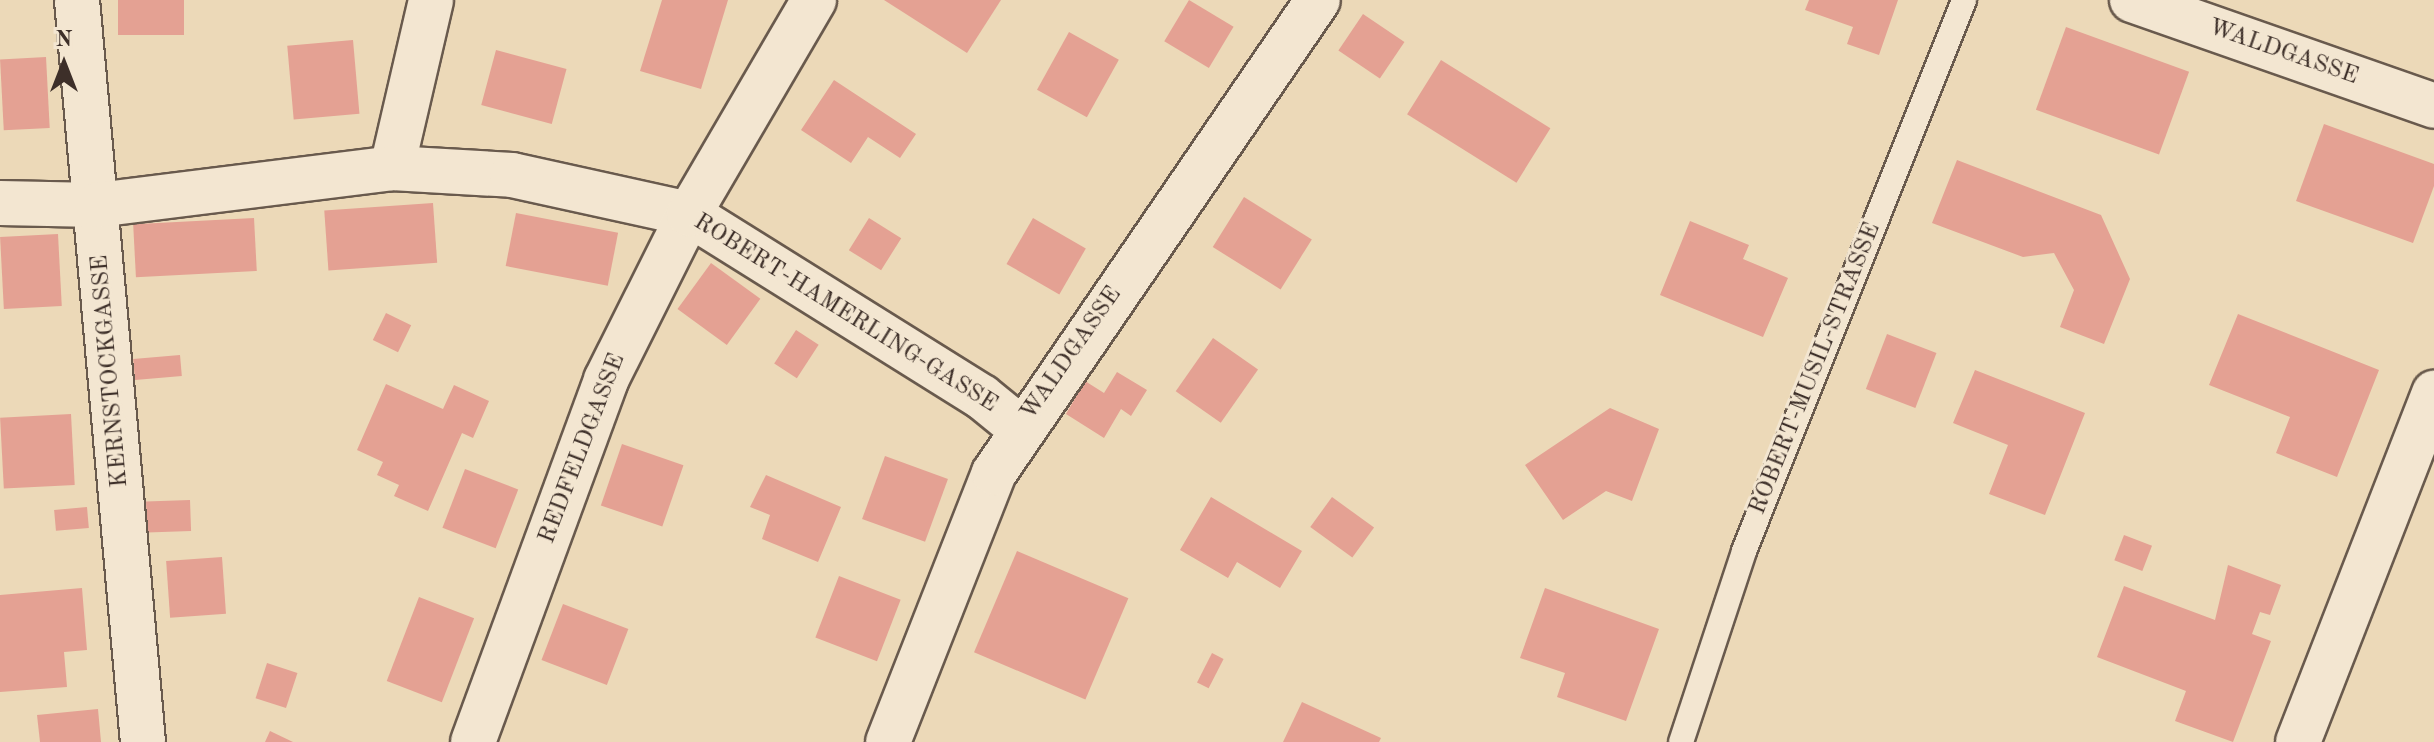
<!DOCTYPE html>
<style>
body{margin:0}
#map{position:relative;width:2434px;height:742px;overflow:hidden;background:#ecd9b8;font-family:"Old Standard TT",serif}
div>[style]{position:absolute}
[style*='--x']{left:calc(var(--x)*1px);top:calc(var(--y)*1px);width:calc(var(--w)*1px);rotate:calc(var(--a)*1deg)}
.building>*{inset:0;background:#e4a193;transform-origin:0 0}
.roads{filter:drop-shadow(2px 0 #695a4d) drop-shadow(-2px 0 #695a4d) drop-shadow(0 2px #695a4d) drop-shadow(0 -2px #695a4d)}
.service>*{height:24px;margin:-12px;padding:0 12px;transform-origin:12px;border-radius:12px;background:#f3e6d1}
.minor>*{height:44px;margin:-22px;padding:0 22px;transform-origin:22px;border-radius:22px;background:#f3e6d1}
span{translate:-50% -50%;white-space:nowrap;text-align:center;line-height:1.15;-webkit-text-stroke:6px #f3e6d1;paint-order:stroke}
.street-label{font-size:24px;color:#3d2f29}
.north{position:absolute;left:24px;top:24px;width:80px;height:80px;-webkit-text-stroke:6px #f3e6d1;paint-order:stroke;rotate:0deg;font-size:22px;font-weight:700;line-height:32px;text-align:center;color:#3d2f29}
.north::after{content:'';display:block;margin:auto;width:28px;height:36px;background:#3d2f29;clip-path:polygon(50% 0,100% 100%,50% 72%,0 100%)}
</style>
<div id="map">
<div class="building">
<div style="left:118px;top:0;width:66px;height:35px"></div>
<div style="clip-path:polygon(662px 0,728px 0,701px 89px,640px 71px)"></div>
<div style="clip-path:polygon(884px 0,1001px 0,967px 53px)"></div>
<div style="left:1189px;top:0;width:52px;height:48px;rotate:31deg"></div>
<div style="clip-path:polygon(1809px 0,1898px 0,1879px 55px,1847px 44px,1853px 27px,1805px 10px)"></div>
<div style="left:1363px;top:14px;width:50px;height:44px;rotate:34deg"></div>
<div style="left:2066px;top:27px;width:131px;height:88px;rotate:20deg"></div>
<div style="left:1069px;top:32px;width:57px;height:66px;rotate:29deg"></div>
<div style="left:353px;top:40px;width:74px;height:66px;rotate:85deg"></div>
<div style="left:496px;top:50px;width:73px;height:57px;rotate:15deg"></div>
<div style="left:46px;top:57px;width:71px;height:46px;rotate:87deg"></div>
<div style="left:1441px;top:60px;width:129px;height:64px;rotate:32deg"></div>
<div style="clip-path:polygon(834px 80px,916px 134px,900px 158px,868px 137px,851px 163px,801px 130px)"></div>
<div style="clip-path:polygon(2324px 124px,2434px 164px,2434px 186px,2413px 243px,2296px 201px)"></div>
<div style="clip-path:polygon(1957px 160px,2101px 215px,2130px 279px,2104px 344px,2060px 327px,2074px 290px,2054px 253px,2023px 257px,1932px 223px)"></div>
<div style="left:1244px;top:197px;width:80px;height:59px;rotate:32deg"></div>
<div style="left:433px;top:203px;width:60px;height:109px;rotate:86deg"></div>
<div style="left:516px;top:213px;width:104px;height:54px;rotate:11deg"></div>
<div style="left:254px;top:218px;width:53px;height:121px;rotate:87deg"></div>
<div style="left:869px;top:218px;width:38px;height:38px;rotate:32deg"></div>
<div style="left:1033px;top:218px;width:61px;height:53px;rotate:30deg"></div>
<div style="clip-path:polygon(1690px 221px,1749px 245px,1743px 259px,1788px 278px,1763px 337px,1660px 295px)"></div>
<div style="left:58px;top:234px;width:72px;height:58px;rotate:87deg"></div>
<div style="left:711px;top:263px;width:61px;height:57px;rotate:36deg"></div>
<div style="left:386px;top:313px;width:28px;height:30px;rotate:26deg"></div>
<div style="clip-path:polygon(2238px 314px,2379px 370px,2337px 477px,2276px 453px,2290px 417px,2209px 385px)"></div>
<div style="left:796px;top:330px;width:27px;height:40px;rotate:33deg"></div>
<div style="left:1887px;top:334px;width:53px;height:59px;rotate:21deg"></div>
<div style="left:1213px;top:338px;width:55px;height:65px;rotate:35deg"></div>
<div style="left:180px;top:355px;width:21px;height:47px;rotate:85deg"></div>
<div style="clip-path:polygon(1975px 370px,2085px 413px,2045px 515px,1989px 494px,2008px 445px,1953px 423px)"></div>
<div style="clip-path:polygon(1117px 372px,1147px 390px,1131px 416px,1121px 409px,1104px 438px,1066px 414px,1085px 381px,1104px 393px)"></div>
<div style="clip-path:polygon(386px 384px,443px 409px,454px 385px,489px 401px,473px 438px,462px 433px,428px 511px,394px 496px,399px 485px,377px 475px,383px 462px,357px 450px)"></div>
<div style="clip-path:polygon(1610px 408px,1659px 429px,1632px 501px,1606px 491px,1563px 520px,1525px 465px)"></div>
<div style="left:71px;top:414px;width:71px;height:71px;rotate:87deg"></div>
<div style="left:622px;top:444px;width:65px;height:65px;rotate:19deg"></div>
<div style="left:885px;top:456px;width:67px;height:67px;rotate:20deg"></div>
<div style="left:465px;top:469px;width:57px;height:63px;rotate:21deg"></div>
<div style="clip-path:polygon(766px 475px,841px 507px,818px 562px,762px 539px,770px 515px,750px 507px)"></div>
<div style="clip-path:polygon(1211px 497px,1302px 551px,1280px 588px,1237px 562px,1228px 578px,1180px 550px)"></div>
<div style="left:1332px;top:497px;width:52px;height:37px;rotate:36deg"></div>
<div style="left:190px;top:500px;width:31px;height:44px;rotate:88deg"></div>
<div style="left:87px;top:507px;width:21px;height:33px;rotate:85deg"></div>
<div style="left:2124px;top:535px;width:30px;height:27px;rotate:21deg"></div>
<div style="left:1017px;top:551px;width:121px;height:110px;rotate:23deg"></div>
<div style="left:222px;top:557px;width:57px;height:56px;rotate:86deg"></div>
<div style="clip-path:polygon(2228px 565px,2281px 585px,2270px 615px,2260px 612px,2252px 634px,2271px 641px,2233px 742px,2175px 721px,2186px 691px,2097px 657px,2124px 586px,2215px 620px)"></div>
<div style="left:839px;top:576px;width:66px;height:66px;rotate:21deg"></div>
<div style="clip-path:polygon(82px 588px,87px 650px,64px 652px,67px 687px,0 692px,0 595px)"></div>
<div style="clip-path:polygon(1545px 588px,1659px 629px,1626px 721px,1557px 697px,1565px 673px,1520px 658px)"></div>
<div style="left:419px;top:597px;width:59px;height:90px;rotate:21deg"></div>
<div style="left:563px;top:604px;width:70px;height:60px;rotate:21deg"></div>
<div style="left:1212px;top:653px;width:13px;height:33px;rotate:27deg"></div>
<div style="left:267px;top:663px;width:32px;height:37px;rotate:18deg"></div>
<div style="clip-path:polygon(1302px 702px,1381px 738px,1379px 742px,1283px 742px)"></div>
<div style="clip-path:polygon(98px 709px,101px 742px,40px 742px,37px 715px)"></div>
<div style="clip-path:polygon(270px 731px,293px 742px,265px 742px)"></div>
</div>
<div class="roads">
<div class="service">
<div style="--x:1681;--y:742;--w:201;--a:-71.7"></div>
<div style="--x:1744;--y:551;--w:593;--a:-68.23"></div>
</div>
<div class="minor">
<div style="--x:77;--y:0;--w:745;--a:84.92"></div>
<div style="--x:2132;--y:0;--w:320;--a:19.3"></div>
<div style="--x:392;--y:168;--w:172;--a:-76.9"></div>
<div style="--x:0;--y:203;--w:97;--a:1.2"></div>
<div style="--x:97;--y:205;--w:297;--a:-7.1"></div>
<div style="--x:392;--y:168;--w:120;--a:3.3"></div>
<div style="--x:512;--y:175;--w:181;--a:12.4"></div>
<div style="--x:689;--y:214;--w:345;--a:32"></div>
<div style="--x:982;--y:397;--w:49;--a:39.2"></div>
<div style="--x:473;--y:742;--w:386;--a:-69.8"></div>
<div style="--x:606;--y:380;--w:186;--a:-63.4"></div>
<div style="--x:689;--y:214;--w:248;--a:-59.7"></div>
<div style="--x:888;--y:742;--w:289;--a:-68.5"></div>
<div style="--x:994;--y:473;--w:573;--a:-55.59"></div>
<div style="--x:2298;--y:742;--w:375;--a:-68.7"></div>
</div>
</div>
<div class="street-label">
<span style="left:2283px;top:53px;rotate:19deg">WALDGASSE</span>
<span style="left:845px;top:314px;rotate:32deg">ROBERT-HAMERLING-GASSE</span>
<span style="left:1072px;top:354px;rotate:-55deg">WALDGASSE</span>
<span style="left:1816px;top:369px;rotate:-68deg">ROBERT-MUSIL-STRASSE</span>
<span style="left:111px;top:371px;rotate:-95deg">KERNSTOCKGASSE</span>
<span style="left:583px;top:449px;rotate:-69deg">REDFELDGASSE</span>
</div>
<div class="north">N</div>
</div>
